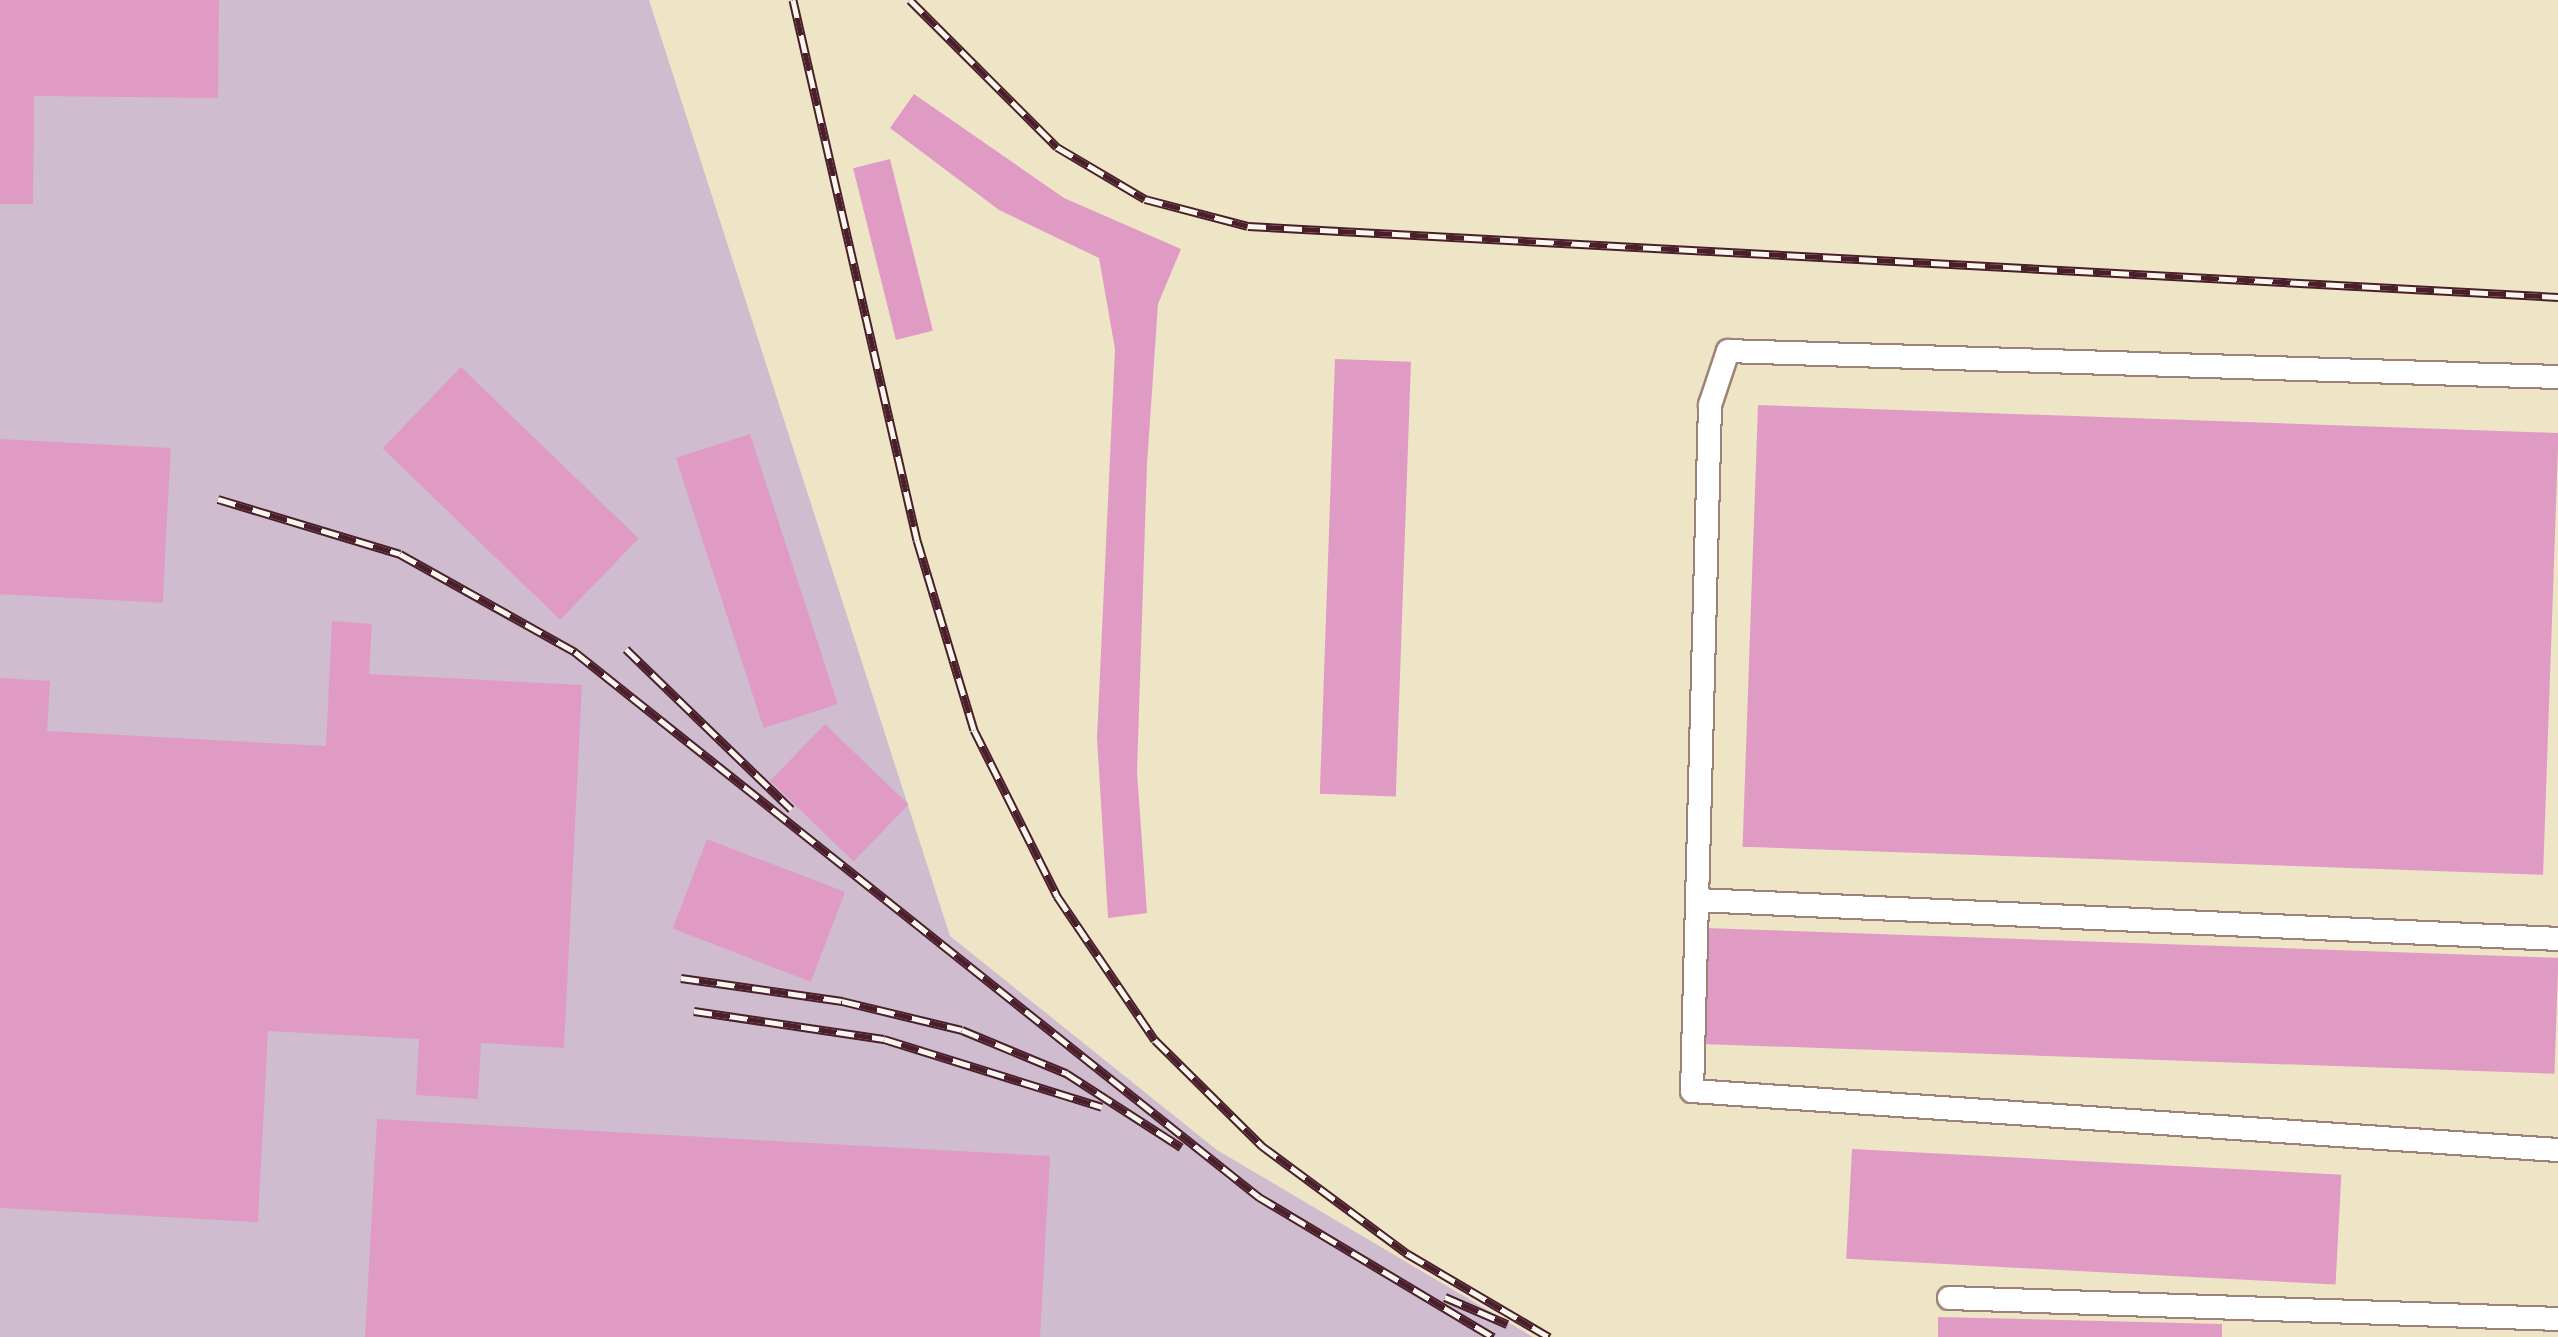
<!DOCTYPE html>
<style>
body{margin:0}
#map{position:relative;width:2558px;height:1337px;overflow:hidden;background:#eee5c7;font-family:"EB Garamond",serif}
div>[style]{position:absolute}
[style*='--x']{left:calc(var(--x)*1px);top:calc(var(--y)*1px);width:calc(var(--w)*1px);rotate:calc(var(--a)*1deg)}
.industrial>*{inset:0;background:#cfbdcf}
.building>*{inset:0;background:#e09bc4;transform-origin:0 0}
.roads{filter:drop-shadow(2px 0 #9c8279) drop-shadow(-2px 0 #9c8279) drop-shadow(0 2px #9c8279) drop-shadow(0 -2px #9c8279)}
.lane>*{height:22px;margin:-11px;padding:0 11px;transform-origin:11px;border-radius:11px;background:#fff}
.rail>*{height:9px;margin-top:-4.5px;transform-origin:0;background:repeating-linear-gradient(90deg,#fbf7ec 0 18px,#4a1f2b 0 36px);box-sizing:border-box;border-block:2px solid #4a1f2b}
span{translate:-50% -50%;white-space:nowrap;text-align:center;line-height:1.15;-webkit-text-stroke:6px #fbf7ec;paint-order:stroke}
</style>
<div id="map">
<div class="industrial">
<div style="clip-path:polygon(0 0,649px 0,950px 936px,1217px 1150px,1533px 1337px,0 1337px)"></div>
</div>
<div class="building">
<div style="clip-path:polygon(0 0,219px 0,218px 98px,34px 96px,33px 204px,0 204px)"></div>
<div style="clip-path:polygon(914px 94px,1064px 198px,1181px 249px,1158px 304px,1147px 464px,1137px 772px,1147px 913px,1108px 918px,1097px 738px,1115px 349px,1099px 258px,999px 210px,890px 128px)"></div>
<div style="left:890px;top:159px;width:177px;height:38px;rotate:76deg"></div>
<div style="left:1335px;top:359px;width:76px;height:435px;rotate:2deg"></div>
<div style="left:461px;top:367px;width:247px;height:113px;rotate:44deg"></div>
<div style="left:1758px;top:405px;width:801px;height:442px;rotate:2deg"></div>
<div style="left:750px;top:434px;width:284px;height:78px;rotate:72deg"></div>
<div style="left:0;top:439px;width:171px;height:155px;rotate:3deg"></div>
<div style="clip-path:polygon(332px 621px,372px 624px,369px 674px,582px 685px,564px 1048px,481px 1043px,478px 1099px,416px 1095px,419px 1039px,268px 1031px,258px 1222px,0 1208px,0 678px,50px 681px,47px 731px,326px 746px)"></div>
<div style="left:825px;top:724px;width:116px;height:79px;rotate:44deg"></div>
<div style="left:707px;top:839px;width:148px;height:96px;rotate:21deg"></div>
<div style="left:1705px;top:928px;width:854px;height:116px;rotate:2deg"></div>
<div style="clip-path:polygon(377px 1119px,1050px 1156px,1040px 1337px,365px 1337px)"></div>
<div style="left:1852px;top:1149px;width:490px;height:110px;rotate:3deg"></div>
<div style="clip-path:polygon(1938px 1317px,2222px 1324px,2222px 1337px,1938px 1337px)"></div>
</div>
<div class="roads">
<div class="lane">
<div style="--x:2558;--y:377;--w:830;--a:-178.21"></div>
<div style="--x:1728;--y:351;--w:57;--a:108.4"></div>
<div style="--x:1710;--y:405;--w:686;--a:91.5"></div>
<div style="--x:1692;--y:1091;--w:868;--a:3.9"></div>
<div style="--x:1697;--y:900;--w:862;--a:2.59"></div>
<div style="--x:1949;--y:1298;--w:609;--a:1.97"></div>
</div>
</div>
<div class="rail">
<div style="--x:793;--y:0;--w:554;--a:77.07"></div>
<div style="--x:917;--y:540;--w:198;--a:73.3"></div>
<div style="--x:974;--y:730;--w:186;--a:63.4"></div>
<div style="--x:1057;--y:896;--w:174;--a:55.8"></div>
<div style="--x:1155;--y:1040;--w:151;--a:44.7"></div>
<div style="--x:1262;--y:1146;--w:182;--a:36.5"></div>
<div style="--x:1408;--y:1254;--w:164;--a:30.5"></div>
<div style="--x:910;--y:0;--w:208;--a:45"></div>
<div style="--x:1057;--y:147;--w:102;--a:30.6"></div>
<div style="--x:1145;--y:199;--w:106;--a:14.7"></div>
<div style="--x:1248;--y:226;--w:1312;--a:3.1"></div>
<div style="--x:218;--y:499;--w:190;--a:16.8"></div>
<div style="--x:400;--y:554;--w:201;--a:29.2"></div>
<div style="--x:575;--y:652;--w:875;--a:38.55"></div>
<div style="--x:1259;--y:1197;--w:273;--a:30.9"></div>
<div style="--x:626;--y:649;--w:230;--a:44.1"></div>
<div style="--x:681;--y:978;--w:163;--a:8.1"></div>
<div style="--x:842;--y:1001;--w:123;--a:13.6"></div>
<div style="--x:962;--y:1030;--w:113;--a:22.5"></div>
<div style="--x:1066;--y:1073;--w:137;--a:32.8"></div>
<div style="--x:694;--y:1011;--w:192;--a:8.4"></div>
<div style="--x:884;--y:1039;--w:228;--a:17.3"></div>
<div style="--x:1445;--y:1297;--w:68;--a:23.5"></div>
</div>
</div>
